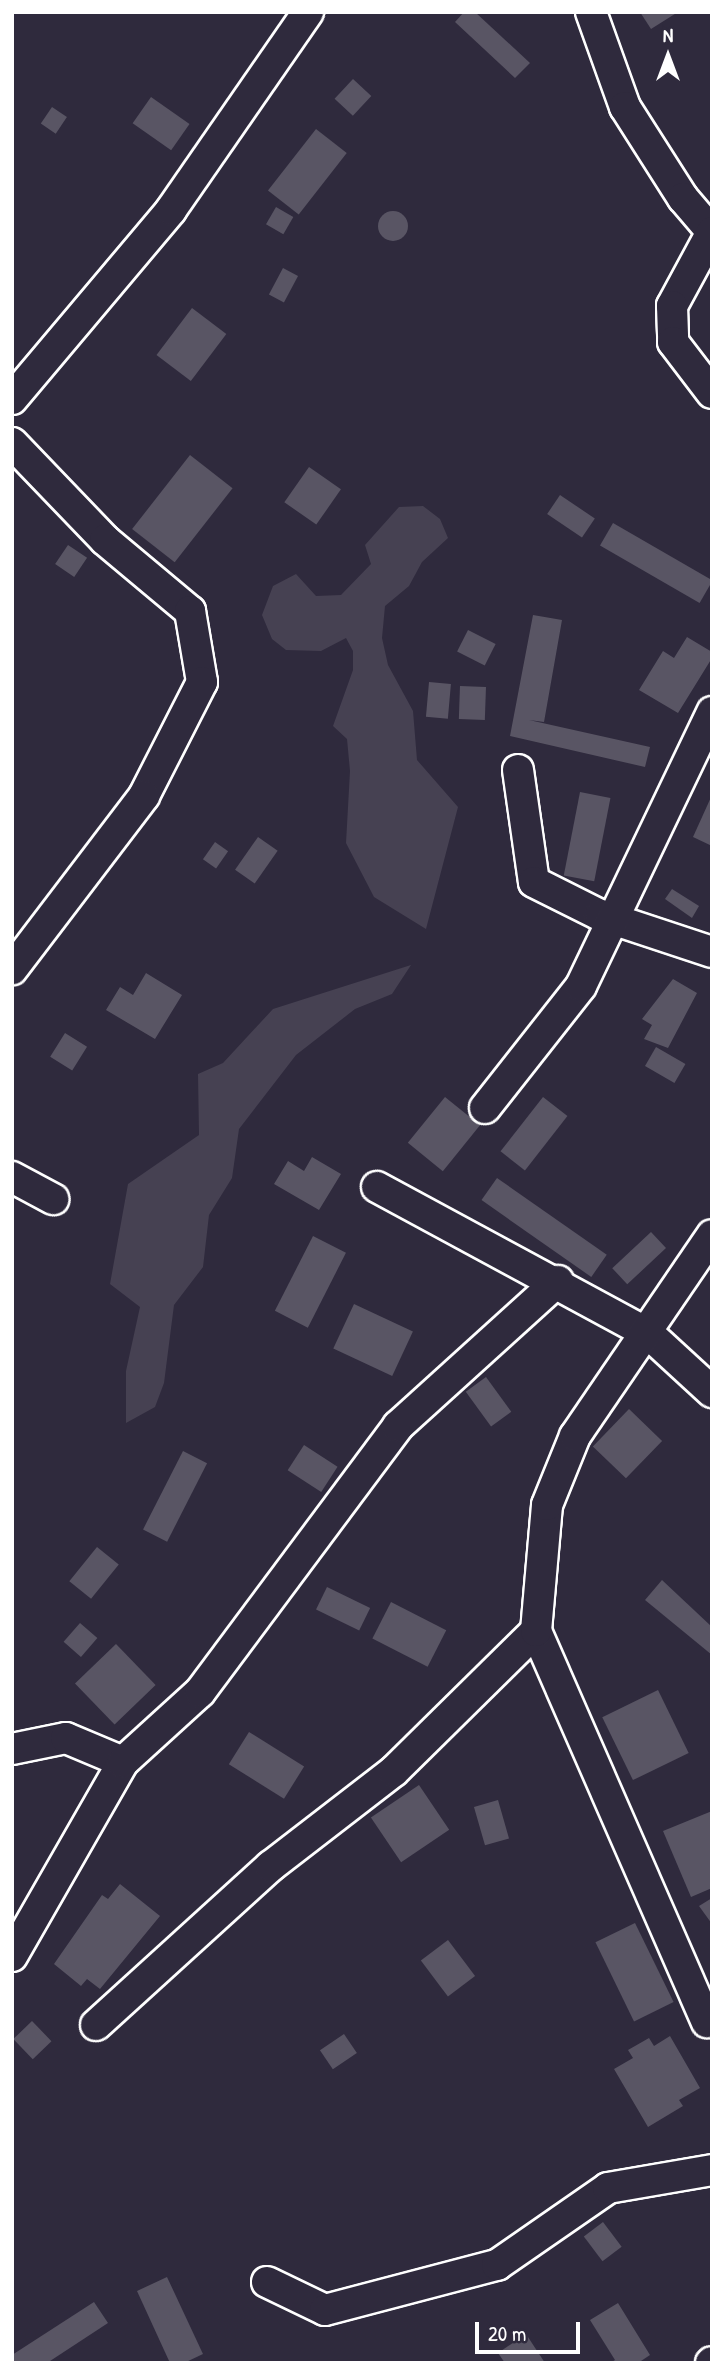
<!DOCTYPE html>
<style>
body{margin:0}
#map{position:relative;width:724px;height:2375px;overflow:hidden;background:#2f2a3d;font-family:"Patrick Hand",sans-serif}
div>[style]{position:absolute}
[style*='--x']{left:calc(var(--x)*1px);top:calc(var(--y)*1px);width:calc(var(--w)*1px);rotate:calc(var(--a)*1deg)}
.green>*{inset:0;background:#464152}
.building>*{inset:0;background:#595564;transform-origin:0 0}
.round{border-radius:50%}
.roads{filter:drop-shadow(2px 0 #fff) drop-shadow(-2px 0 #fff) drop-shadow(0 2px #fff) drop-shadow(0 -2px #fff)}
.minor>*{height:30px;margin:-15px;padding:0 15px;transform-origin:15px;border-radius:15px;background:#2f2a3d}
span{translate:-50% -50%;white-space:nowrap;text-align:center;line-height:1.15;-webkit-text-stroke:5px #2f2a3d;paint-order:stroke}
.frame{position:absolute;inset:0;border:14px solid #fff;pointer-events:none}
.north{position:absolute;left:633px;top:21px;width:70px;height:70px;-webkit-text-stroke:5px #2f2a3d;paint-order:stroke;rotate:0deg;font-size:19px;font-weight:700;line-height:28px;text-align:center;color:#fff}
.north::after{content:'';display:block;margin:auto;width:24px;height:32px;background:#fff;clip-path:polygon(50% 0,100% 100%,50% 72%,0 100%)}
.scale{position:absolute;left:475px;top:2322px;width:105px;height:32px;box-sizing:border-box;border:4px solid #fff;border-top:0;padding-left:9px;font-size:21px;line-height:24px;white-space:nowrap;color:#fff;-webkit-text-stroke:5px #2f2a3d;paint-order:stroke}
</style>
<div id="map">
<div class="green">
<div style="clip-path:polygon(423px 506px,440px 519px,448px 538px,422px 562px,409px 586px,385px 606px,382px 638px,388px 665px,413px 711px,417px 760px,458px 807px,426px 929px,374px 897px,346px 843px,350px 771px,347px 739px,333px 726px,353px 670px,353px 651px,346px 638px,321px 651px,286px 650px,272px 639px,262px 615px,273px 586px,296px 574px,316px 596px,341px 595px,371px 564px,365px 545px,399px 507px)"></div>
<div style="clip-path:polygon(411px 965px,392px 994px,355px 1009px,296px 1055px,239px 1129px,232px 1178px,209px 1215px,203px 1267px,174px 1305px,164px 1383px,155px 1407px,126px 1423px,126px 1371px,140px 1307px,110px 1284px,128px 1184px,199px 1135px,198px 1074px,223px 1063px,273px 1009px)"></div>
</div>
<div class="building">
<div style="clip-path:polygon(464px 12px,475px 12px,530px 63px,515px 78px,455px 22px)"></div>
<div style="clip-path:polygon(640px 12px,678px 12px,651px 29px)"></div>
<div style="left:353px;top:79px;width:25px;height:27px;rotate:43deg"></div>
<div style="left:151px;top:97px;width:47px;height:32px;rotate:35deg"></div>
<div style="left:52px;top:107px;width:18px;height:20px;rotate:34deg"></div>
<div style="left:316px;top:129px;width:39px;height:78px;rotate:38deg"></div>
<div style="left:276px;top:207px;width:20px;height:20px;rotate:30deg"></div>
<div class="round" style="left:378px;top:211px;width:30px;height:30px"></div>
<div style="left:283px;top:268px;width:17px;height:30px;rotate:28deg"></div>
<div style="left:192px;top:308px;width:43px;height:59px;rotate:37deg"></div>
<div style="left:190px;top:455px;width:54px;height:94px;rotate:38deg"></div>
<div style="left:309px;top:467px;width:39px;height:43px;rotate:35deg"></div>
<div style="left:560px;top:495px;width:42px;height:23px;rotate:34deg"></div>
<div style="left:613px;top:523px;width:115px;height:26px;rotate:30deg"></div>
<div style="left:68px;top:545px;width:23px;height:23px;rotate:34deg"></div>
<div style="clip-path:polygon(533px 615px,562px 620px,544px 722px,529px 720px,650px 747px,645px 767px,510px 736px)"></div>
<div style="left:468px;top:630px;width:31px;height:24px;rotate:27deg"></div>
<div style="clip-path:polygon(687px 637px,712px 652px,712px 658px,678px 713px,639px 690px,663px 651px,674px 658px)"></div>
<div style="left:429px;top:682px;width:22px;height:35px;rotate:5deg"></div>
<div style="left:460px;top:686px;width:26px;height:33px;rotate:2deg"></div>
<div style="left:580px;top:792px;width:31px;height:85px;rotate:11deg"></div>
<div style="clip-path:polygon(712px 795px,712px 846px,693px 837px)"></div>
<div style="left:258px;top:837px;width:24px;height:40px;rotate:35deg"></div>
<div style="left:215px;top:842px;width:16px;height:21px;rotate:35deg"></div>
<div style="clip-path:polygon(672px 889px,699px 906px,692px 918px,665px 899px)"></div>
<div style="clip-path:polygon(146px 973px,182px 995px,155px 1039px,106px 1010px,120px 987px,133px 995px)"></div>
<div style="clip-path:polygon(673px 979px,697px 993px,668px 1048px,644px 1039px,652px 1025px,642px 1019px)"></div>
<div style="left:65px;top:1033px;width:26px;height:28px;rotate:32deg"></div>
<div style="left:656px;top:1047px;width:34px;height:22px;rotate:30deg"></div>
<div style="left:445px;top:1097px;width:45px;height:59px;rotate:39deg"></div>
<div style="left:543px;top:1097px;width:31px;height:69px;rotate:38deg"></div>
<div style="clip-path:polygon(312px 1157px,341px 1174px,319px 1210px,274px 1184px,288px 1161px,304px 1171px)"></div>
<div style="left:497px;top:1178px;width:134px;height:27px;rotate:35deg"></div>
<div style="left:651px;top:1232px;width:22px;height:53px;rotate:47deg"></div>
<div style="left:313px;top:1236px;width:37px;height:84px;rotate:27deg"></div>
<div style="left:354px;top:1304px;width:65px;height:49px;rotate:25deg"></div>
<div style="left:486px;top:1377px;width:43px;height:25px;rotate:54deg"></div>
<div style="left:629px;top:1409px;width:46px;height:52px;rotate:44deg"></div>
<div style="left:304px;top:1445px;width:40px;height:30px;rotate:33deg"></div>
<div style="left:183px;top:1451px;width:27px;height:88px;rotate:27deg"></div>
<div style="left:97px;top:1547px;width:28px;height:44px;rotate:39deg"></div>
<div style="clip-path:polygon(662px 1580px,712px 1627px,712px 1655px,645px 1600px)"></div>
<div style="left:327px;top:1587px;width:48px;height:25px;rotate:26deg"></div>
<div style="left:391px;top:1602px;width:62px;height:41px;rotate:27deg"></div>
<div style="left:80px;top:1623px;width:23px;height:25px;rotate:41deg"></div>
<div style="left:116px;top:1644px;width:57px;height:57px;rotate:46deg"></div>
<div style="left:658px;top:1690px;width:70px;height:62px;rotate:64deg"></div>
<div style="left:249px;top:1732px;width:65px;height:38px;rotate:32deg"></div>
<div style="left:419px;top:1785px;width:54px;height:58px;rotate:56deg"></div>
<div style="left:498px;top:1800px;width:40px;height:25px;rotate:74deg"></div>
<div style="clip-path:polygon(712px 1811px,712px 1888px,691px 1897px,663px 1831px)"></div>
<div style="clip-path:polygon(120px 1884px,160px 1916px,100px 1989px,87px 1979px,81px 1986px,54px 1964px,102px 1895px,108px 1899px)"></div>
<div style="clip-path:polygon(712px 1898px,712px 1924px,699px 1906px)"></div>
<div style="left:635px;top:1923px;width:88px;height:44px;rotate:64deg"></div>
<div style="left:448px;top:1940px;width:45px;height:34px;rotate:53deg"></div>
<div style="left:32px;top:2021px;width:28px;height:26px;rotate:46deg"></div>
<div style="left:344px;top:2034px;width:23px;height:29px;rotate:56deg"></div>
<div style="clip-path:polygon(670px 2036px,700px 2088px,679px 2100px,683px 2106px,648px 2127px,614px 2069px,633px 2058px,628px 2050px,649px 2038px,654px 2046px)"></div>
<div style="left:603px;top:2222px;width:31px;height:24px;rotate:53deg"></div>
<div style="clip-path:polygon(167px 2277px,203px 2354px,184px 2363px,170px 2363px,137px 2291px)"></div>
<div style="clip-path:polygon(94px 2302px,108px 2323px,47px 2363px,12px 2363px,12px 2355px)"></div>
<div style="clip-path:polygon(618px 2303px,650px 2355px,638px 2363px,610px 2363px,615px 2360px,590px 2320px)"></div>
<div style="clip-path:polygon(526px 2334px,545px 2363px,505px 2363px,498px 2353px)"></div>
</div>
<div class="roads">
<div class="minor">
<div style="--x:591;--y:12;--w:101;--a:70.3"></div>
<div style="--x:625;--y:107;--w:108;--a:57.5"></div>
<div style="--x:683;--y:198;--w:45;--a:49.5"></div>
<div style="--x:712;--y:232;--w:84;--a:118.4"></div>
<div style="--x:672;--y:306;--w:36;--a:88"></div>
<div style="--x:673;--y:342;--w:64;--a:52.6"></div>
<div style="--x:12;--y:399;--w:247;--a:-49.9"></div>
<div style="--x:171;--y:210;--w:241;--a:-55.3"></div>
<div style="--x:12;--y:443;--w:134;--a:46.2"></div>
<div style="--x:105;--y:540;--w:111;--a:39.9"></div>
<div style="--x:190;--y:611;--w:72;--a:80.4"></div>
<div style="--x:202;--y:682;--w:128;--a:117"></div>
<div style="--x:144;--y:796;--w:218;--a:127.3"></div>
<div style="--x:518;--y:770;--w:113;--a:81.9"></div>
<div style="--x:534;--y:882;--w:74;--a:26.6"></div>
<div style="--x:600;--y:915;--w:118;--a:18.3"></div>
<div style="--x:485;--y:1108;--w:155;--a:-51.8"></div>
<div style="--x:581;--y:986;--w:304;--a:-64.4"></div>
<div style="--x:12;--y:1177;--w:47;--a:28.2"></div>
<div style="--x:377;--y:1187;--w:309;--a:28.4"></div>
<div style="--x:649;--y:1334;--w:86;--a:42.6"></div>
<div style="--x:536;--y:1631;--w:427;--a:66.4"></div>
<div style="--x:12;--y:1749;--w:55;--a:-11.5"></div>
<div style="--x:66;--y:1738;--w:62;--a:22.8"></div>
<div style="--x:12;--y:1956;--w:224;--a:-60.2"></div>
<div style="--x:123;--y:1762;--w:104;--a:-42.3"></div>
<div style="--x:200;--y:1692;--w:332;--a:-53.3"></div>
<div style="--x:398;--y:1426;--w:216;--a:-42.2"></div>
<div style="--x:96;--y:2025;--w:236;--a:-42.3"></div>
<div style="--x:271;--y:1866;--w:155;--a:-37.7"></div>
<div style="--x:394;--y:1771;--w:199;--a:-44.6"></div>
<div style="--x:536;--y:1631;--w:126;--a:-85"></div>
<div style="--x:547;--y:1505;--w:74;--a:-67.9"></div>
<div style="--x:575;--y:1436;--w:243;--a:-55.7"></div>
<div style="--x:267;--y:2282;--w:64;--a:25.8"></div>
<div style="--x:325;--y:2310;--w:178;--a:-14.7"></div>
<div style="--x:497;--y:2265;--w:135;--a:-34.7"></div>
<div style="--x:608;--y:2188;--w:106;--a:-9.8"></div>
<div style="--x:711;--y:2363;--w:1;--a:-45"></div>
</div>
</div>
<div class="frame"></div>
<div class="north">N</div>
<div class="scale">20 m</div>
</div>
